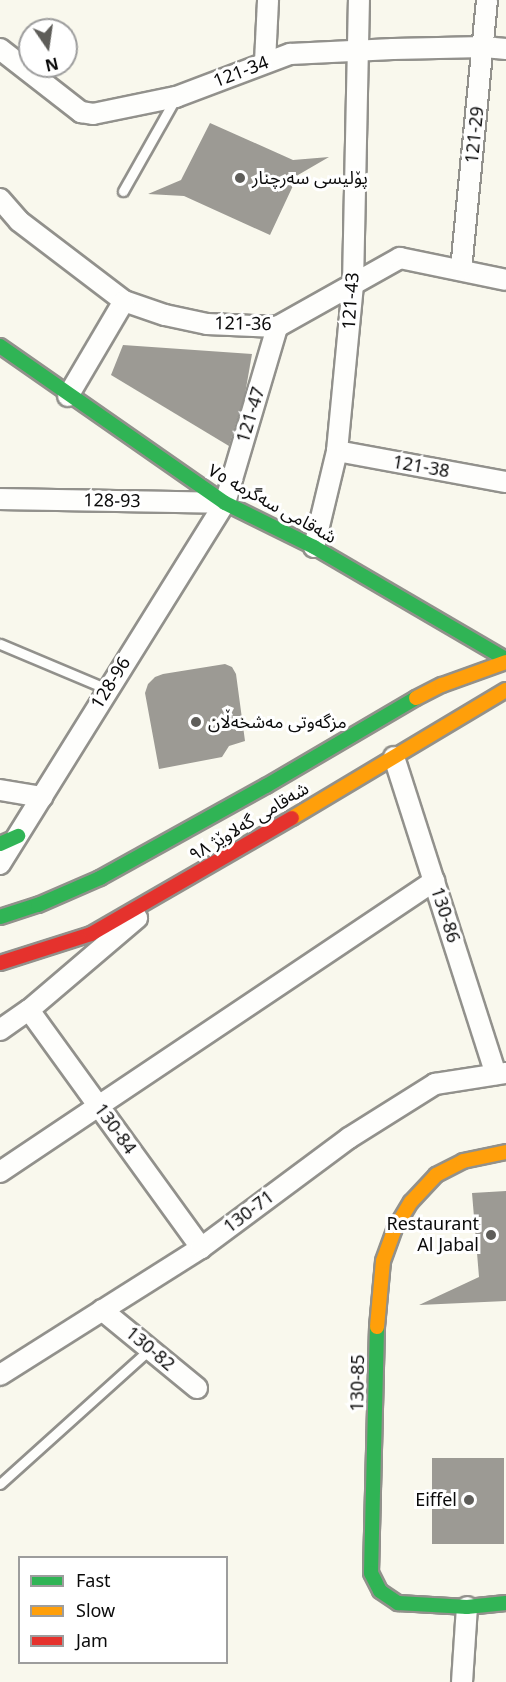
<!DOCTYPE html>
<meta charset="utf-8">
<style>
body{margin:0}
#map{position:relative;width:506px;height:1682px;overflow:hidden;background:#f9f8ed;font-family:Georgia,"Noto Sans Arabic",serif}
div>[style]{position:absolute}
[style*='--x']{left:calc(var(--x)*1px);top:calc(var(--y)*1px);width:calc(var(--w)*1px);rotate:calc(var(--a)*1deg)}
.building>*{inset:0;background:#9c9a94;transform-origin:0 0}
.roads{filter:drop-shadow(2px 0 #92918c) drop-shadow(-2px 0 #92918c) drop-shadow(0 2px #92918c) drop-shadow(0 -2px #92918c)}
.lane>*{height:9px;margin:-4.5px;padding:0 4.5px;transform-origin:4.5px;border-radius:4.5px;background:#fefefc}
.street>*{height:20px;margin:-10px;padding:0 10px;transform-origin:10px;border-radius:10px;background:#fefefc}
.fast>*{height:14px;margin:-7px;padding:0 7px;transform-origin:7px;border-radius:7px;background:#30b455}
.slow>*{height:14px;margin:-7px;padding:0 7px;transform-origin:7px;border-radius:7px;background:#ff9f0a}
.jam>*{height:14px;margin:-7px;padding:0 7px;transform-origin:7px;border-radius:7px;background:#e5322d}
.dots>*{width:16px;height:16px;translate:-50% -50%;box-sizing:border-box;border:3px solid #fff;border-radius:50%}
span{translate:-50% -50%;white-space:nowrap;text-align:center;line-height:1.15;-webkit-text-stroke:6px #fff;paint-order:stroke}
.street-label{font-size:18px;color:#0a0a0a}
.poi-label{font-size:18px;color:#0a0a0a}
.left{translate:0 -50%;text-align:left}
.right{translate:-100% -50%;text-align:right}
.legend{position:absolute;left:18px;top:1556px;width:210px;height:108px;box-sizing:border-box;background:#fff;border:2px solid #9d9d9d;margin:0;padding:8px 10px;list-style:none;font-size:18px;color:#0a0a0a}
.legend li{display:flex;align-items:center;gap:12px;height:30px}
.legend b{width:30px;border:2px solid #9d9d9d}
.north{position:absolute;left:18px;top:18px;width:60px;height:60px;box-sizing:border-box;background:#fff;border:2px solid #9d9d9d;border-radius:50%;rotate:167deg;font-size:16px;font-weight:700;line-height:24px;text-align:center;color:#0a0a0a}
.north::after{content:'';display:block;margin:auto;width:21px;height:27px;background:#5e5d59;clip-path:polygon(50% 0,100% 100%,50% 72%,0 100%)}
</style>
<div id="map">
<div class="building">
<div style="clip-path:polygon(210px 123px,293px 160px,329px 157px,298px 175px,270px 235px,184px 196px,148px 194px,181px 180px)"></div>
<div style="clip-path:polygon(123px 345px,252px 354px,245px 394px,229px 446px,111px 375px)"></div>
<div style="clip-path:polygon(225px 664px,232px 667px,236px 674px,245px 741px,229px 746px,222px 757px,159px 769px,145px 693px,148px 684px,155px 677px,163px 674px)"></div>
<div style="clip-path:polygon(506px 1191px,506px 1301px,419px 1305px,479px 1277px,472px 1193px)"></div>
<div style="left:432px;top:1458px;width:72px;height:86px"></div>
</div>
<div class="roads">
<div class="lane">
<div style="--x:123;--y:191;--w:106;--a:-60.5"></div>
<div style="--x:0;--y:644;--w:116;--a:22.8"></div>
<div style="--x:0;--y:1484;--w:202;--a:-42"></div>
</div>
<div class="street">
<div style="--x:0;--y:49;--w:103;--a:37.9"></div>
<div style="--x:81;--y:112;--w:12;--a:9"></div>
<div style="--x:93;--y:114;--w:85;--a:-11.6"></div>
<div style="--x:176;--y:97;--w:122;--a:-20.7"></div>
<div style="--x:290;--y:54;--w:103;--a:-2.8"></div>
<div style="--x:393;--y:49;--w:91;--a:-1.3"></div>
<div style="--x:484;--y:47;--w:22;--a:5"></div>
<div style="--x:265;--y:62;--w:62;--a:-87.2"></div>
<div style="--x:0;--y:199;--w:29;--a:49"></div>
<div style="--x:19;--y:221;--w:132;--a:37.3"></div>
<div style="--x:124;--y:301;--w:43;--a:18.9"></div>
<div style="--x:165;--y:315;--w:43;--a:12.1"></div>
<div style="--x:207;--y:324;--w:70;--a:2.5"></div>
<div style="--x:277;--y:327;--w:141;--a:-29.3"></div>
<div style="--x:400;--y:258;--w:108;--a:11.7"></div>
<div style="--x:461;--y:270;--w:271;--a:-84.5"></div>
<div style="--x:68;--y:396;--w:110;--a:-59.5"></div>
<div style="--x:337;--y:451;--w:172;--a:10.4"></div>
<div style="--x:0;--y:499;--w:225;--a:1"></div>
<div style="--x:314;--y:547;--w:99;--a:-76.5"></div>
<div style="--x:337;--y:451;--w:168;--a:-84.5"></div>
<div style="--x:353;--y:284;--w:284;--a:-88.8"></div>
<div style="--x:394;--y:757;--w:333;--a:72.2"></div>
<div style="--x:0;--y:790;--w:43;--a:9.5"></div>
<div style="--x:0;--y:864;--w:425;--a:-58.1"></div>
<div style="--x:225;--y:503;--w:184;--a:-73.5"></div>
<div style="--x:29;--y:1010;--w:294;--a:54.1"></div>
<div style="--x:0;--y:1030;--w:35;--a:-35"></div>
<div style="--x:29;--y:1010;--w:142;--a:-40.4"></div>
<div style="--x:0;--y:1172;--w:523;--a:-33.84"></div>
<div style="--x:102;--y:1310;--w:123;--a:39.4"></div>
<div style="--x:0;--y:1375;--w:238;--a:-32.3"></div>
<div style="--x:201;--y:1248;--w:184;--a:-36.6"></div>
<div style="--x:349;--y:1138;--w:102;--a:-32.1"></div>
<div style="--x:435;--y:1084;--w:72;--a:-8.8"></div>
<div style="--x:462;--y:1682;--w:75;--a:-86.2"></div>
</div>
<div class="fast">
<div style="--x:0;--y:346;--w:274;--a:34.9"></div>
<div style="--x:225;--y:503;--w:99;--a:26.3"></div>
<div style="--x:314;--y:547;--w:222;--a:30.3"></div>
<div style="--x:0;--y:844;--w:20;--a:-24"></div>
<div style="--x:0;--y:917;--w:40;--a:-18"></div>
<div style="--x:38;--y:905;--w:68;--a:-23.5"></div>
<div style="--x:100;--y:878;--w:190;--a:-29"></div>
<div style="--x:266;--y:786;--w:174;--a:-30.4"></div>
<div style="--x:377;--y:1327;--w:246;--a:91.4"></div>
<div style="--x:371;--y:1573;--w:20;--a:63"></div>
<div style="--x:380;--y:1591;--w:22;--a:34"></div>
<div style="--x:398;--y:1603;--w:69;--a:3.3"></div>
<div style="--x:467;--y:1607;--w:39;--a:-6"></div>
</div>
<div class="slow">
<div style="--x:416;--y:698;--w:29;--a:-27"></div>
<div style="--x:442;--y:685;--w:68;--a:-19.8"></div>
<div style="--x:292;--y:818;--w:249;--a:-30.9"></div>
<div style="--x:377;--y:1327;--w:66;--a:-84.8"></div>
<div style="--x:383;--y:1261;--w:33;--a:-70"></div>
<div style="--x:394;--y:1230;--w:33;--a:-59"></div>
<div style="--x:411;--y:1202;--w:37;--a:-47"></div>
<div style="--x:436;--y:1175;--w:30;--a:-27"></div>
<div style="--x:463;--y:1161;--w:44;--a:-11.8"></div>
</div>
<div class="jam">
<div style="--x:0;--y:963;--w:96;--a:-17.7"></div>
<div style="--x:91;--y:934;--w:232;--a:-30"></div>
</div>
</div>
<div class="dots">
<div style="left:240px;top:178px;background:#5e5d59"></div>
<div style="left:196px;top:722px;background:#5e5d59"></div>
<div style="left:491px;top:1235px;background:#5e5d59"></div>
<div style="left:469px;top:1500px;background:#5e5d59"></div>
</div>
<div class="street-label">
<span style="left:241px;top:72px;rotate:-21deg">121-34</span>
<span style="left:475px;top:135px;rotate:-84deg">121-29</span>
<span style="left:351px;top:301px;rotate:-86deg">121-43</span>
<span style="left:243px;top:324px;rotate:1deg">121-36</span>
<span style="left:251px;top:415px;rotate:-73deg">121-47</span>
<span style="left:421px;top:467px;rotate:10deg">121-38</span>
<span style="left:112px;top:501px;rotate:1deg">128-93</span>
<span style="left:272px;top:504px;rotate:29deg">شەقامی سەگرمە ٧٥</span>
<span style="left:111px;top:683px;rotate:-58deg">128-96</span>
<span style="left:249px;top:822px;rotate:-31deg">شەقامی گەلاوێژ ٩٨</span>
<span style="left:445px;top:915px;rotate:72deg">130-86</span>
<span style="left:115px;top:1129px;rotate:54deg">130-84</span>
<span style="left:249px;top:1212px;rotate:-37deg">130-71</span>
<span style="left:150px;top:1349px;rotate:40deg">130-82</span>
<span style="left:358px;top:1383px;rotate:-89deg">130-85</span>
</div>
<div class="poi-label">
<span class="left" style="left:252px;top:178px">پۆلیسی سەرچنار</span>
<span class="left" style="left:208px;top:722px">مزگەوتی مەشخەڵان</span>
<span class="right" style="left:479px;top:1235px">Restaurant<br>Al Jabal</span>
<span class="right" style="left:457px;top:1500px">Eiffel</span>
</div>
<ul class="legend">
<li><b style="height:8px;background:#30b455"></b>Fast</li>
<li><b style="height:8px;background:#ff9f0a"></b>Slow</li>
<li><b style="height:8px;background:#e5322d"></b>Jam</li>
</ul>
<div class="north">N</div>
</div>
